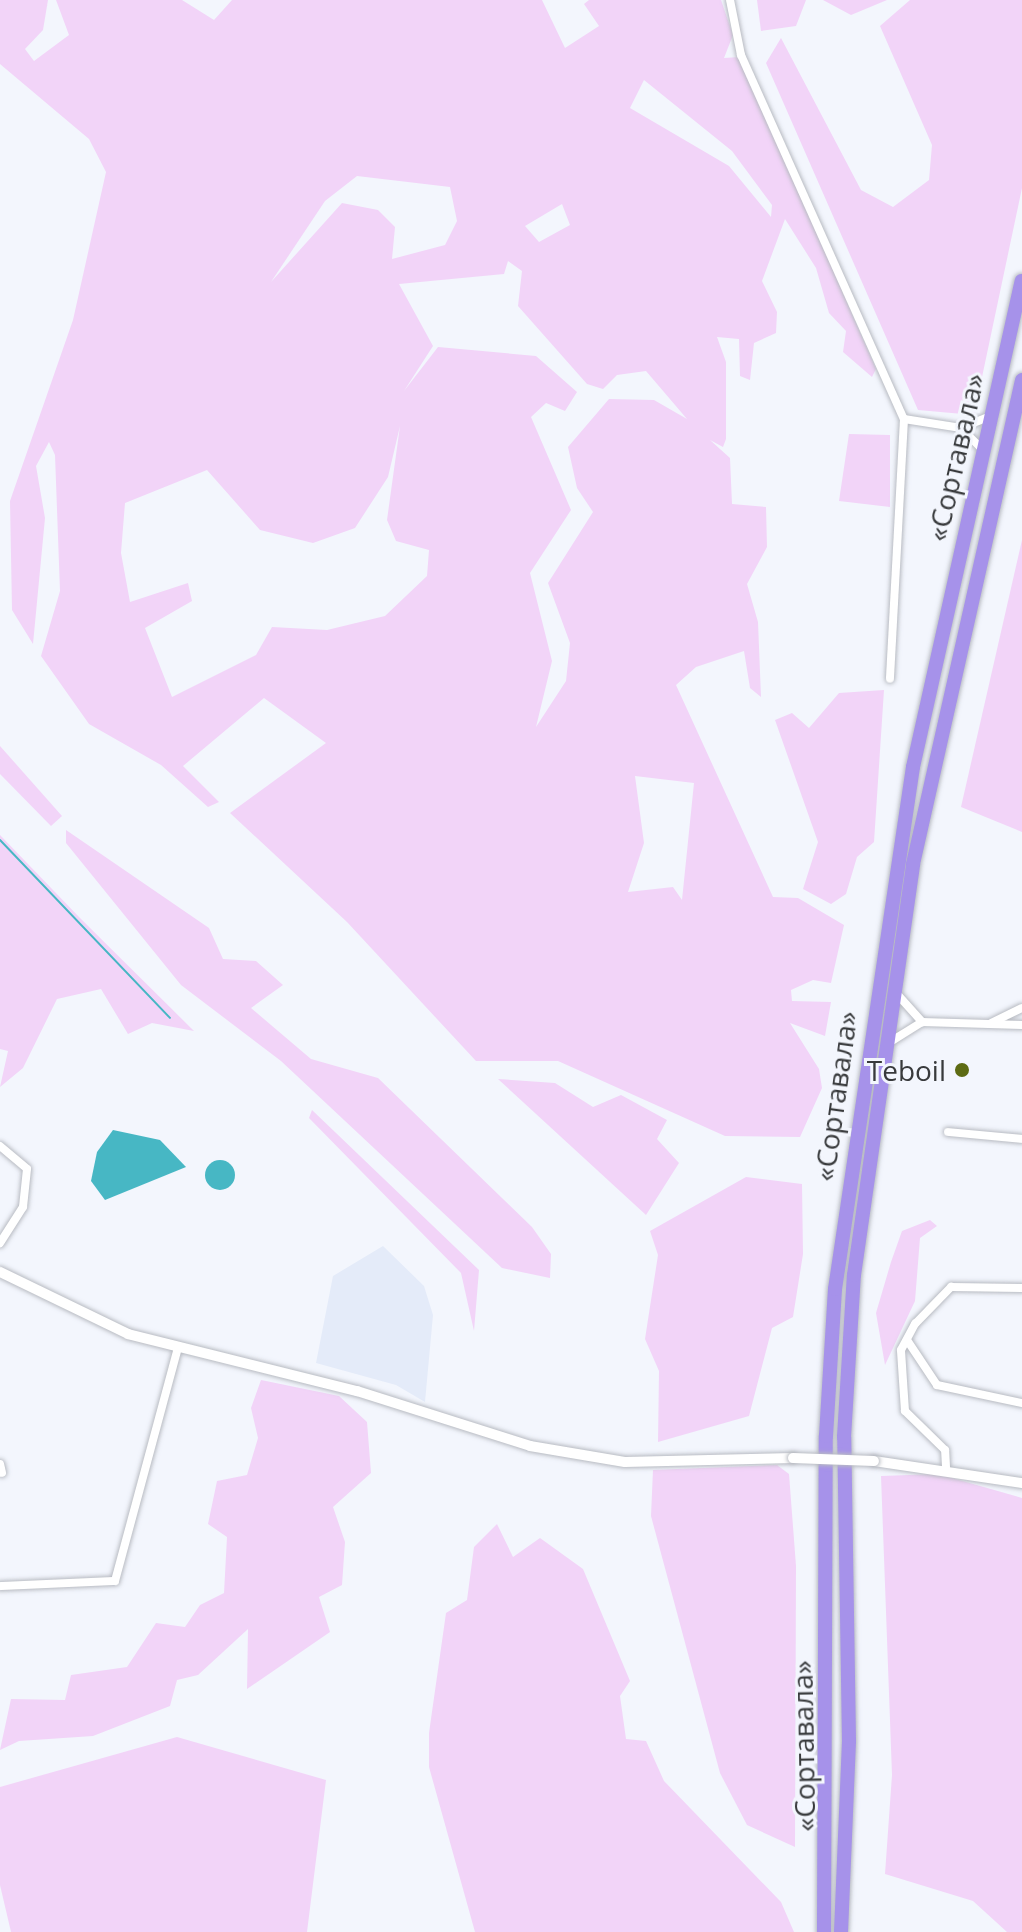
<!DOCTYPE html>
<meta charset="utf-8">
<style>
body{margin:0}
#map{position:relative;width:1022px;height:1932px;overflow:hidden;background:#f3f6fd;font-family:"Open Sans",sans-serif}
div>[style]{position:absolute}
.built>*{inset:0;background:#e4ebf9}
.green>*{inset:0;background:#f2d4f8}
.water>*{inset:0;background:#47b7c4}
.round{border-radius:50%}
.stream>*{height:2px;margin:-1px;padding:0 1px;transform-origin:1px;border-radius:1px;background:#47b7c4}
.roads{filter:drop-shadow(0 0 2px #b8bbc2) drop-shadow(0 0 2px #b8bbc2)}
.minor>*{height:8px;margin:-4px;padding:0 4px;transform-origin:4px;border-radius:4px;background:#fff}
.tertiary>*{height:10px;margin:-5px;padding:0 5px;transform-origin:5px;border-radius:5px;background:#fff}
.trunk>*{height:14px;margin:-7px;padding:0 7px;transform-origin:7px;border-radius:7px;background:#a692ea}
.bridges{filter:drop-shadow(0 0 2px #b8bbc2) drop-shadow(0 0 2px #b8bbc2)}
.tertiary-bridge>*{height:10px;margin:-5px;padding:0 5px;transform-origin:5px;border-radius:5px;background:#fff}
.dots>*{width:22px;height:22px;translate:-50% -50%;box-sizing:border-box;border:4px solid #f3f6fd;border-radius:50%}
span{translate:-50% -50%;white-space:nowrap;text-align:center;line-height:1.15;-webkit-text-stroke:6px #f3f6fd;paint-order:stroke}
.street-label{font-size:28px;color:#383a3c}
.poi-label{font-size:28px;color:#383a3c}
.right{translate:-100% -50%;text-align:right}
</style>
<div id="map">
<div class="built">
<i style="clip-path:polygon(383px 1246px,424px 1286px,433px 1315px,425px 1402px,396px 1385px,316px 1363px,333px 1276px)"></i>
</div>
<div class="green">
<i style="clip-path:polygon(evenodd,0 0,48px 0,43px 30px,25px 49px,34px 61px,69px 35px,56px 0,182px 0,214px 20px,232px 0,542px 0,565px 48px,599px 26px,584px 4px,589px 0,721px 0,733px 35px,724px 58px,740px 57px,876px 369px,872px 377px,843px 352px,846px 331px,829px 313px,816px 268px,785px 219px,762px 281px,777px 312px,776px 333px,754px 343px,750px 380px,740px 376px,739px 339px,717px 337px,726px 362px,726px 439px,723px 447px,710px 440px,730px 458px,732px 504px,766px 507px,767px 547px,747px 584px,758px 622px,761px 697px,750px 688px,744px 651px,696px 667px,676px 685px,773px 897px,798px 898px,844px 925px,831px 983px,813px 980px,791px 990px,792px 1001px,831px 1002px,825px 1036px,790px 1023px,819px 1069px,822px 1088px,800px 1137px,725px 1136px,558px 1061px,476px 1061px,347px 922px,230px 813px,326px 743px,264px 698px,183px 766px,219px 802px,208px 807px,161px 765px,89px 724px,41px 656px,60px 591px,55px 455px,49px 442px,36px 466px,45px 518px,33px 644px,12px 610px,10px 501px,73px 320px,106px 172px,89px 139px,0 64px,0 0,644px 80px,732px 151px,772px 205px,771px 217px,729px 166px,630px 108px,644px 80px,0 0,357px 176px,450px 187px,457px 221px,445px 245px,392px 259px,395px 227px,378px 210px,342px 203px,271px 282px,325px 201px,357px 176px,0 0,562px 204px,570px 225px,539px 242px,525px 226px,562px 204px,0 0,508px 261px,522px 271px,518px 306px,587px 384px,603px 389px,617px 375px,646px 371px,687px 419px,654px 400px,609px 399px,568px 447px,577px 488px,593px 512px,548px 583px,570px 643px,566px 681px,536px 727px,552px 661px,530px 573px,571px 510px,531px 417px,546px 403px,565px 411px,577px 392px,536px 356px,438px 347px,404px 391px,433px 346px,399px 284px,504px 274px,508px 261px,0 0,400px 426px,387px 520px,396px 541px,429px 550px,427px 576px,385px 616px,327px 630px,272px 627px,256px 655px,172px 697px,145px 628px,192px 601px,188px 583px,130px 602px,121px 553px,125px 503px,207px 470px,260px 530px,313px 543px,355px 528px,388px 477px,400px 426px,0 0,635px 776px,694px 783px,682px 900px,673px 887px,628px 892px,644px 843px,635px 776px)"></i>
<i style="clip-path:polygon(757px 0,806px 0,796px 26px,761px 31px)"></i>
<i style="clip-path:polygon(823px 0,887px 0,851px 15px)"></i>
<i style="clip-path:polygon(910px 0,1022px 0,1022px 188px,974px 415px,918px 410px,766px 63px,781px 38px,861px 190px,893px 207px,929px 180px,932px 145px,880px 26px)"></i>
<i style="clip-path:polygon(849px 434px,890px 435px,890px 507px,839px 501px)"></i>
<i style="clip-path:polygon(1022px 540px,1022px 832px,961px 807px)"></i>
<i style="clip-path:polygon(884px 690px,874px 842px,857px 857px,846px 894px,831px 904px,803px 889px,818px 842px,775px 720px,792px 713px,809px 728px,839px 693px)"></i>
<i style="clip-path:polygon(0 746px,62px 816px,51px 826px,0 774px)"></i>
<i style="clip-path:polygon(66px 830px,209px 928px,223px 959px,256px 961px,283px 985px,251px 1008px,311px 1059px,378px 1078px,532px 1227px,551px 1254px,550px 1278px,502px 1268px,281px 1061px,181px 985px,66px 843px)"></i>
<i style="clip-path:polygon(0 835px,79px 917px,194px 1031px,152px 1023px,128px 1034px,101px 989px,57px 999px,23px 1068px,0 1087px,8px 1051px,0 1049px)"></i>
<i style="clip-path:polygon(498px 1079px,555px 1083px,593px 1107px,621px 1095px,667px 1120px,657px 1139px,679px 1163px,646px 1215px)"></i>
<i style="clip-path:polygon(312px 1110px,479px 1270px,474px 1331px,461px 1273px,309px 1118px)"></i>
<i style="clip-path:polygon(746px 1177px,802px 1184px,803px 1254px,793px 1317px,772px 1328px,749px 1416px,658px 1442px,659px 1371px,645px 1339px,658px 1255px,650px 1231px)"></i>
<i style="clip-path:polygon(930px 1220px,937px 1226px,920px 1238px,915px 1301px,885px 1365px,876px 1313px,891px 1262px,902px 1231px)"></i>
<i style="clip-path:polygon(261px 1380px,339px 1396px,367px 1422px,371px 1473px,333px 1507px,345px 1542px,342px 1585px,319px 1597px,330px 1632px,247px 1689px,248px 1629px,198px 1675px,177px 1680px,170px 1706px,93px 1736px,19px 1741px,0 1750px,11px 1699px,65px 1700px,71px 1675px,127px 1667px,156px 1623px,185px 1627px,200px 1605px,224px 1593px,227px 1537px,208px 1524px,217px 1481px,247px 1475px,258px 1438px,251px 1408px)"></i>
<i style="clip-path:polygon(777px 1465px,789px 1474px,796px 1566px,795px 1847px,747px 1825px,720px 1773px,651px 1516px,653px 1470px)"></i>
<i style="clip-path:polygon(938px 1474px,1022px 1498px,1022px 1932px,1007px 1932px,973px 1901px,885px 1874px,892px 1775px,881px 1476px)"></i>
<i style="clip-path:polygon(497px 1524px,513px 1557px,540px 1538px,583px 1569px,630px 1681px,620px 1696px,626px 1739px,646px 1741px,664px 1781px,781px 1902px,794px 1932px,475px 1932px,429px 1767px,429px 1733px,446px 1613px,467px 1600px,474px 1547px)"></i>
<i style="clip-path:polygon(177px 1737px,326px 1780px,307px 1932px,11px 1932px,0 1885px,0 1787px)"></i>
</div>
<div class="water">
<i style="clip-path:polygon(113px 1130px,160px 1140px,186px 1167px,105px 1200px,91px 1181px,97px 1152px)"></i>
<i class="round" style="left:205px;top:1160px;width:30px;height:30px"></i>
</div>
<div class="stream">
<i style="left:0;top:840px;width:246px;rotate:46.3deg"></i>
</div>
<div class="roads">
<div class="minor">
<i style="left:730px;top:0;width:56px;rotate:78.7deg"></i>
<i style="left:741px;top:55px;width:399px;rotate:65.9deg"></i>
<i style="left:904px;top:419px;width:260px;rotate:93.1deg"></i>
<i style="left:904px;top:419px;width:58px;rotate:9deg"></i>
<i style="left:961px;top:428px;width:32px;rotate:-22deg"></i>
<i style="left:961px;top:428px;width:30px;rotate:45deg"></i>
<i style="left:897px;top:994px;width:38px;rotate:48deg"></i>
<i style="left:991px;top:1023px;width:34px;rotate:-26deg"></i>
<i style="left:890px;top:1042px;width:38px;rotate:-32deg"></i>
<i style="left:922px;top:1022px;width:100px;rotate:1.7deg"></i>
<i style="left:948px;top:1132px;width:74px;rotate:5.4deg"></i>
<i style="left:0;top:1146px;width:35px;rotate:40deg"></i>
<i style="left:27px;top:1169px;width:38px;rotate:96deg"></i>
<i style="left:23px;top:1207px;width:43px;rotate:122.6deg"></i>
<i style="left:907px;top:1340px;width:54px;rotate:56.3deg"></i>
<i style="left:937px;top:1385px;width:87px;rotate:12deg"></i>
<i style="left:0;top:1464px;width:9px;rotate:77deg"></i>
<i style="left:946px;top:1467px;width:17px;rotate:-93deg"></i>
<i style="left:945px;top:1450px;width:56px;rotate:-135.7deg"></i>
<i style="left:905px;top:1411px;width:61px;rotate:-93.8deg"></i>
<i style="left:901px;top:1350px;width:30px;rotate:-62deg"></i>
<i style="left:915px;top:1324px;width:52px;rotate:-45.8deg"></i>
<i style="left:951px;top:1287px;width:71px;rotate:0.8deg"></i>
<i style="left:0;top:1586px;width:115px;rotate:-2.5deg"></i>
<i style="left:115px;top:1581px;width:241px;rotate:-74.9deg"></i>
</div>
<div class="tertiary">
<i style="left:0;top:1272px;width:142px;rotate:25.8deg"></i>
<i style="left:128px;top:1334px;width:236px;rotate:14deg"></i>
<i style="left:357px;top:1391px;width:182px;rotate:17.6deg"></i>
<i style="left:530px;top:1446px;width:96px;rotate:9.6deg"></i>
<i style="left:625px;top:1462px;width:168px;rotate:-1.4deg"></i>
<i style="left:874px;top:1461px;width:150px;rotate:8.5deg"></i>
</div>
<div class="trunk">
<i style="left:824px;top:1932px;width:496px;rotate:-89.8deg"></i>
<i style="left:826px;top:1436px;width:147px;rotate:-86.5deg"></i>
<i style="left:835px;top:1289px;width:528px;rotate:-81.5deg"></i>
<i style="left:913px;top:767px;width:498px;rotate:-77.4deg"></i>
<i style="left:841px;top:1932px;width:191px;rotate:-87.6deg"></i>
<i style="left:849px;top:1741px;width:304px;rotate:-90.9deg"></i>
<i style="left:844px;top:1437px;width:162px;rotate:-86.5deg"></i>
<i style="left:854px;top:1275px;width:415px;rotate:-81.8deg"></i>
<i style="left:913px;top:864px;width:496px;rotate:-77.3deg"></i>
</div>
</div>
<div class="bridges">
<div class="tertiary-bridge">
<i style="left:793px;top:1458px;width:81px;rotate:2.1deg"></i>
</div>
</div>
<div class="dots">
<i style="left:962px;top:1070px;background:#5d6b14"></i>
</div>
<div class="street-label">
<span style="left:955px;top:457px;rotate:-77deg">«Сортавала»</span>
<span style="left:835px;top:1096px;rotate:-82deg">«Сортавала»</span>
<span style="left:803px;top:1746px;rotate:-91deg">«Сортавала»</span>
</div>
<div class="poi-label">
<span class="right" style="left:946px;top:1070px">Teboil</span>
</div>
</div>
